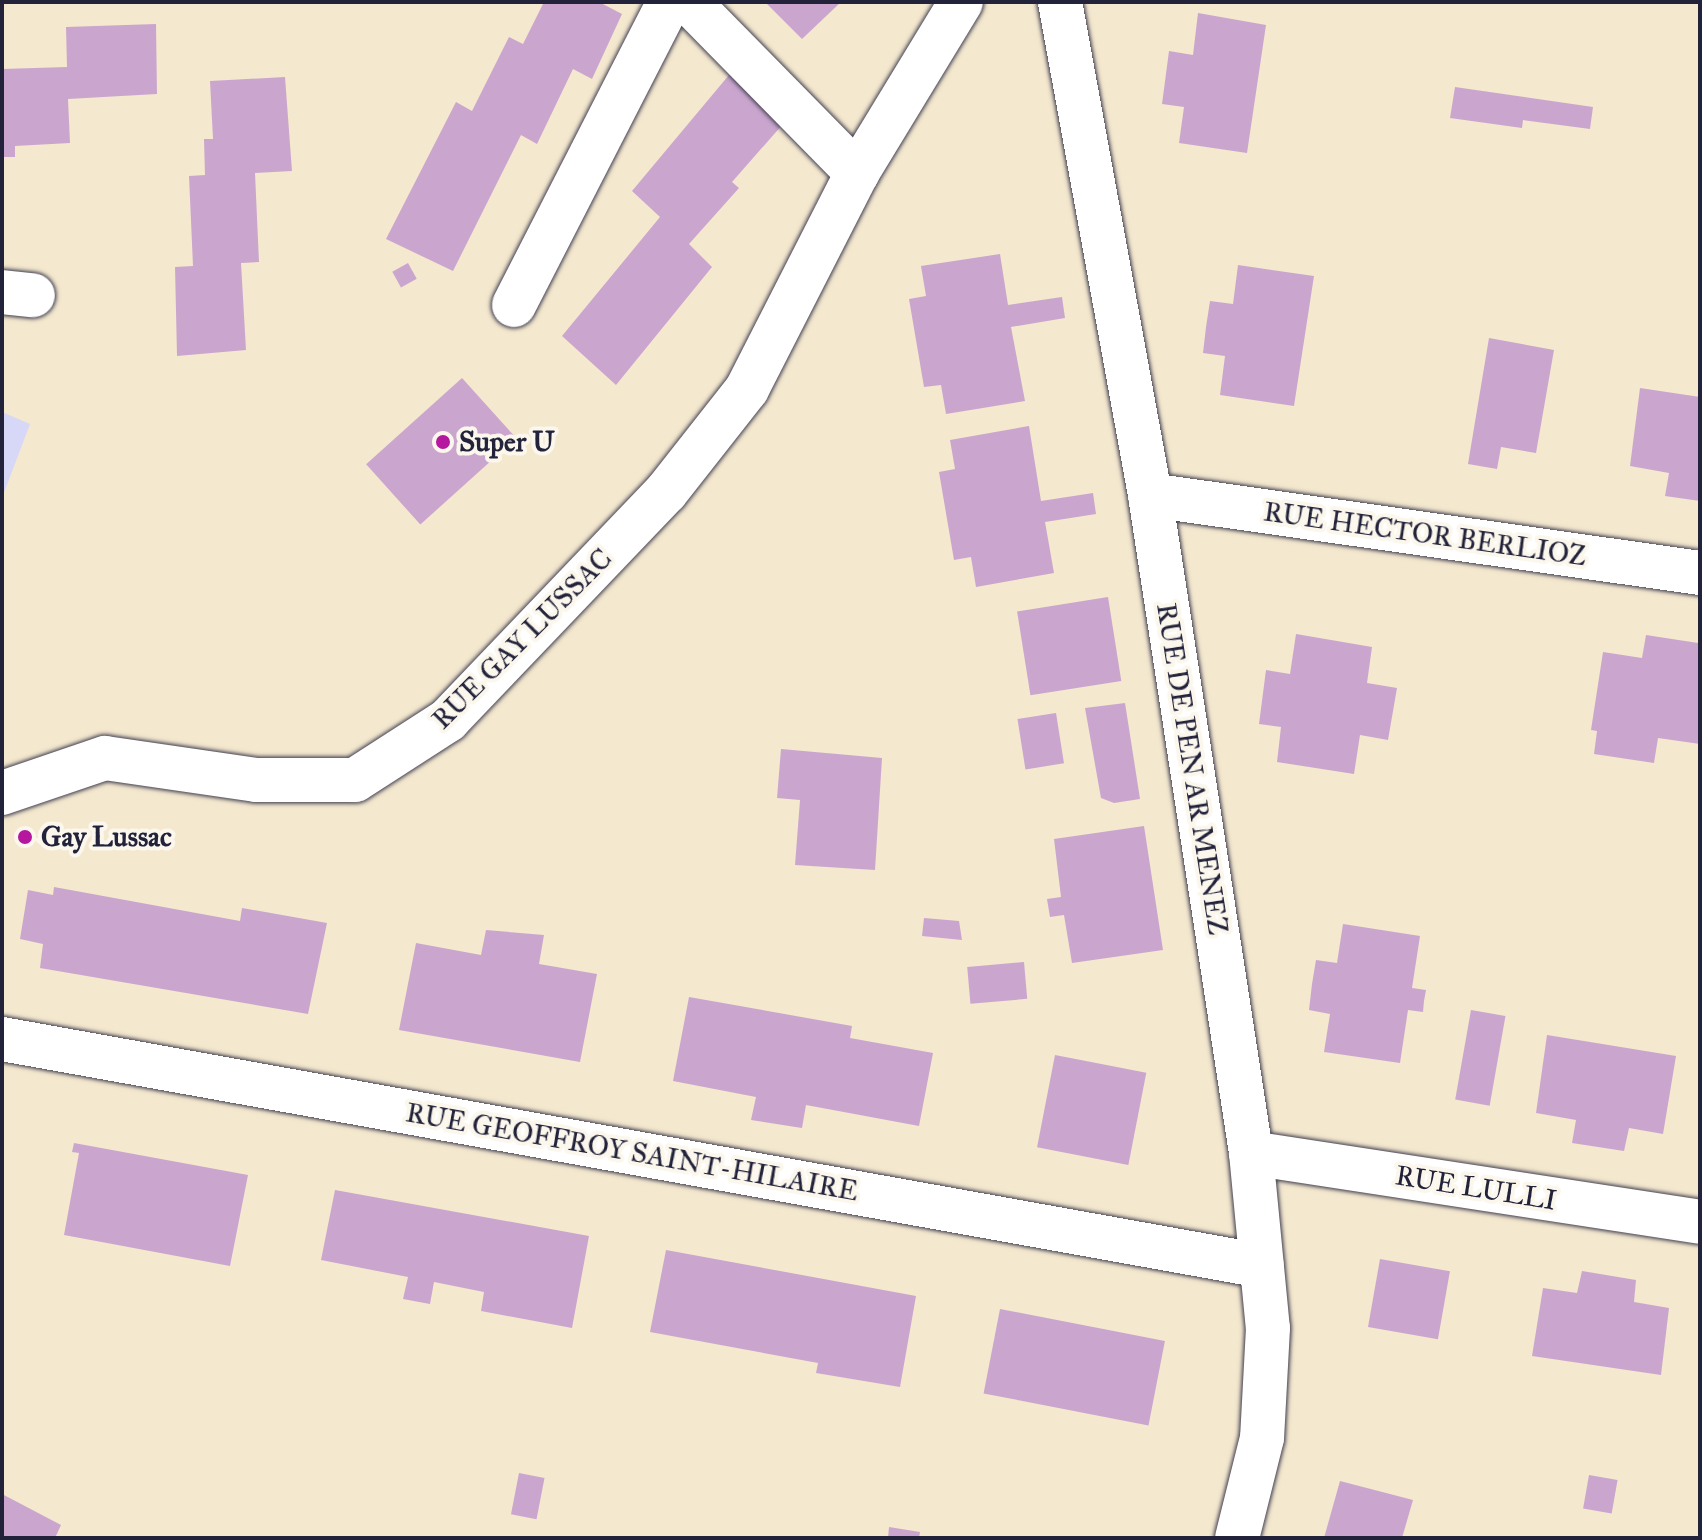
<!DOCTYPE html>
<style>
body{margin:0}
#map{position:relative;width:1702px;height:1540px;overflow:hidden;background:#f4e8cf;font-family:"IM FELL Great Primer",serif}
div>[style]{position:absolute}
.built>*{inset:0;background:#d7d7f8}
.building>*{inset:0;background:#caa6cf;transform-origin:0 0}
.roads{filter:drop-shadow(0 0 2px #424051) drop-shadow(0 0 2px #424051)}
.minor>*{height:44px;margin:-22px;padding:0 22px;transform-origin:22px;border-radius:22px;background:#fff}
.dots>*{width:22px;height:22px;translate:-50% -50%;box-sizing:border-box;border:4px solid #fbf7ec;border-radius:50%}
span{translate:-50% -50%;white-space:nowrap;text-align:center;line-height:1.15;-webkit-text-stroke:8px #fbf7ec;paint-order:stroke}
.poi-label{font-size:28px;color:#22223b;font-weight:700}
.left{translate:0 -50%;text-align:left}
.street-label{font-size:28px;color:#22223b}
.frame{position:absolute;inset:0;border:4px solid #22223b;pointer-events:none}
</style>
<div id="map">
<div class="built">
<i style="clip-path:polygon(2px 412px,30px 424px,2px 498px)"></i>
</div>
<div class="building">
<i style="clip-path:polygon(544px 2px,599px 2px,622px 14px,592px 79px,573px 69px,537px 144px,521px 135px,453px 271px,386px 239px,456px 102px,472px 111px,509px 37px,523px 44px)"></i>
<i style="clip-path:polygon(765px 2px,841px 2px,802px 39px)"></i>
<i style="clip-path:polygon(1198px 13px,1266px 25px,1247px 153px,1179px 143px,1184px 107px,1162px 104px,1169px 51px,1193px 55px)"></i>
<i style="clip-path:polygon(156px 24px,157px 94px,68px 99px,70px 143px,15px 146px,15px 157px,2px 157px,2px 69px,67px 67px,66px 27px)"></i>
<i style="clip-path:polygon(729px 75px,783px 124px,732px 182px,739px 188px,689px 244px,712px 267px,616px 385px,562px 336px,660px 217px,632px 191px)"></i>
<i style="clip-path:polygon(285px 77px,292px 171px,255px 173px,259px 262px,241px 263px,246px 350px,177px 356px,175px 267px,193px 266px,189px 176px,205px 175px,204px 139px,213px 139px,210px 81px)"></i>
<i style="clip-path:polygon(1455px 87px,1593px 107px,1590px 129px,1523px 120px,1522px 128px,1450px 118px)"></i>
<i style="clip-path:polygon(1000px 254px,1008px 305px,1062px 297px,1065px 318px,1011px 327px,1025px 401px,946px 414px,941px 385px,924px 387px,909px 299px,926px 296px,921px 266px)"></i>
<i style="left:408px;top:263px;width:18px;height:18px;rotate:61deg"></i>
<i style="clip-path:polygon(1238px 265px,1314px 276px,1294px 406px,1220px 395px,1225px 356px,1203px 353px,1206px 327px,1210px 301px,1233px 304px)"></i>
<i style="clip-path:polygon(1489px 338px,1554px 350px,1536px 453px,1501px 447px,1497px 469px,1468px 464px)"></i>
<i style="left:462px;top:378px;width:81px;height:129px;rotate:48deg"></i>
<i style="clip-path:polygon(1640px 388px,1700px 397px,1700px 501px,1665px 496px,1669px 473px,1630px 466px)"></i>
<i style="clip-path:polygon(1029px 426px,1041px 501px,1093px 493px,1096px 514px,1045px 522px,1054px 573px,976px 587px,971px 557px,954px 560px,939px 472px,955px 469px,950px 440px)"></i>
<i style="left:1108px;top:597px;width:85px;height:92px;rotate:81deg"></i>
<i style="clip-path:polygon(1296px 634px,1372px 647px,1367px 683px,1397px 688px,1388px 740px,1360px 735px,1354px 774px,1277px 762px,1281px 727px,1259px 724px,1266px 670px,1290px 674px)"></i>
<i style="clip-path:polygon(1646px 635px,1698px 643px,1700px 744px,1658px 738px,1654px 763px,1594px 754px,1597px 731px,1591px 730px,1603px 652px,1642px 658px)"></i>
<i style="clip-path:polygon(1125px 703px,1140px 799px,1114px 803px,1101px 798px,1085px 708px)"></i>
<i style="left:1056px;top:713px;width:51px;height:39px;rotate:81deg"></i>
<i style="clip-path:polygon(781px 749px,882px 758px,875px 870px,795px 865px,800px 800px,777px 798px)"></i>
<i style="clip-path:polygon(1144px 826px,1163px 950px,1072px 963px,1064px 915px,1050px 917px,1047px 899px,1061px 897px,1054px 839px)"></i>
<i style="clip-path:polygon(54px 887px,240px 921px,242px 908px,327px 923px,308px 1014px,40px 968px,43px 944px,20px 939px,28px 890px,53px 895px)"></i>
<i style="clip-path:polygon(924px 918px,959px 921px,962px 940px,922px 936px)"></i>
<i style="clip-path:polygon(1343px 924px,1420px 936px,1412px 988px,1426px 990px,1424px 1001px,1423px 1012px,1408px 1010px,1400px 1063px,1324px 1052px,1330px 1014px,1309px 1010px,1312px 984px,1316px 960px,1337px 963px)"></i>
<i style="clip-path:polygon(486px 930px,544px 935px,539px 964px,597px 974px,580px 1062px,399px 1030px,416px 943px,481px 955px)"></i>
<i style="left:1024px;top:962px;width:37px;height:57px;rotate:85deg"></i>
<i style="clip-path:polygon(689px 997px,852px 1026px,850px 1038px,933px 1053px,919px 1126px,806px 1105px,802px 1128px,751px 1120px,756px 1097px,673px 1081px)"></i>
<i style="left:1471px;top:1010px;width:35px;height:91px;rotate:10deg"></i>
<i style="clip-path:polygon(1547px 1035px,1676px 1056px,1663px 1134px,1629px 1128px,1624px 1151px,1572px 1143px,1576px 1120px,1536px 1113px)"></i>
<i style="left:1055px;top:1055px;width:93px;height:94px;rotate:11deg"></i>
<i style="clip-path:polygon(74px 1143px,248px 1175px,230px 1266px,64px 1235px,79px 1153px,72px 1152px)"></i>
<i style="clip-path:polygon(335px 1190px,589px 1236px,572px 1328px,481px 1311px,484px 1292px,434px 1282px,430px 1304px,403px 1299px,408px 1277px,321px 1260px)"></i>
<i style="clip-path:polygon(666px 1250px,916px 1296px,900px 1387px,816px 1373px,818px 1363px,650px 1332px)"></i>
<i style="left:1380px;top:1259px;width:71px;height:69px;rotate:10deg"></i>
<i style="clip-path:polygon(1582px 1271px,1636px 1280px,1634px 1302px,1669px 1308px,1661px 1375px,1532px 1356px,1543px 1288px,1577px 1293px)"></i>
<i style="left:1000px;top:1309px;width:168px;height:86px;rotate:11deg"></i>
<i style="left:519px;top:1473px;width:26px;height:42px;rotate:11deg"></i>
<i style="left:1589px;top:1475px;width:29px;height:34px;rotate:10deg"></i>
<i style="clip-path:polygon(1340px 1481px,1413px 1500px,1402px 1538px,1324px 1538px)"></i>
<i style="clip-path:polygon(2px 1494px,61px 1525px,55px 1538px,2px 1538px)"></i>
<i style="clip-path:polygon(889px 1527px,920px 1532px,919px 1538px,888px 1538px)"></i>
</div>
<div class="roads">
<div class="minor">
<i style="left:689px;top:2px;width:240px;rotate:45.5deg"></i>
<i style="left:1060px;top:2px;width:501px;rotate:79.65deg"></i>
<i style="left:1150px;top:495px;width:666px;rotate:81.27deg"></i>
<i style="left:1251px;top:1153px;width:176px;rotate:84.5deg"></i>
<i style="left:1268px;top:1328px;width:110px;rotate:93.1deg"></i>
<i style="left:1262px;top:1438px;width:103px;rotate:104deg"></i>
<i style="left:2px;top:292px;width:31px;rotate:6deg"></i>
<i style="left:514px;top:305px;width:340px;rotate:-62.9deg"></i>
<i style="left:1150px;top:495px;width:556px;rotate:8.07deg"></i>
<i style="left:2px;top:793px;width:109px;rotate:-18.8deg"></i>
<i style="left:105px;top:758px;width:153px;rotate:8.3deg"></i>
<i style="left:256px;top:780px;width:99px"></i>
<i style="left:355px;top:780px;width:111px;rotate:-32.8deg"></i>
<i style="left:448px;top:720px;width:315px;rotate:-46.3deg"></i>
<i style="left:666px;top:492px;width:131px;rotate:-51.8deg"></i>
<i style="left:747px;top:389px;width:242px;rotate:-63deg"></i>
<i style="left:857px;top:173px;width:200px;rotate:-58.7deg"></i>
<i style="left:2px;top:1039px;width:1280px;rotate:10.21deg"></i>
<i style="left:1251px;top:1153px;width:454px;rotate:8.7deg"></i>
</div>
</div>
<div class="dots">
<i style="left:443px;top:442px;background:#b5179e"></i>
<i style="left:25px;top:837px;background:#b5179e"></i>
</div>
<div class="poi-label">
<span class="left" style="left:459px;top:442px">Super U</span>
<span class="left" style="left:41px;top:837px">Gay Lussac</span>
</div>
<div class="street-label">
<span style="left:1425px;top:534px;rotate:8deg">RUE HECTOR BERLIOZ</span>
<span style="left:522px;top:639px;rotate:-45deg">RUE GAY LUSSAC</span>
<span style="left:1192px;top:769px;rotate:81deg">RUE DE PEN AR MENEZ</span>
<span style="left:632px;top:1152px;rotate:10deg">RUE GEOFFROY SAINT-HILAIRE</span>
<span style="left:1476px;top:1188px;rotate:9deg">RUE LULLI</span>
</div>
<div class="frame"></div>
</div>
